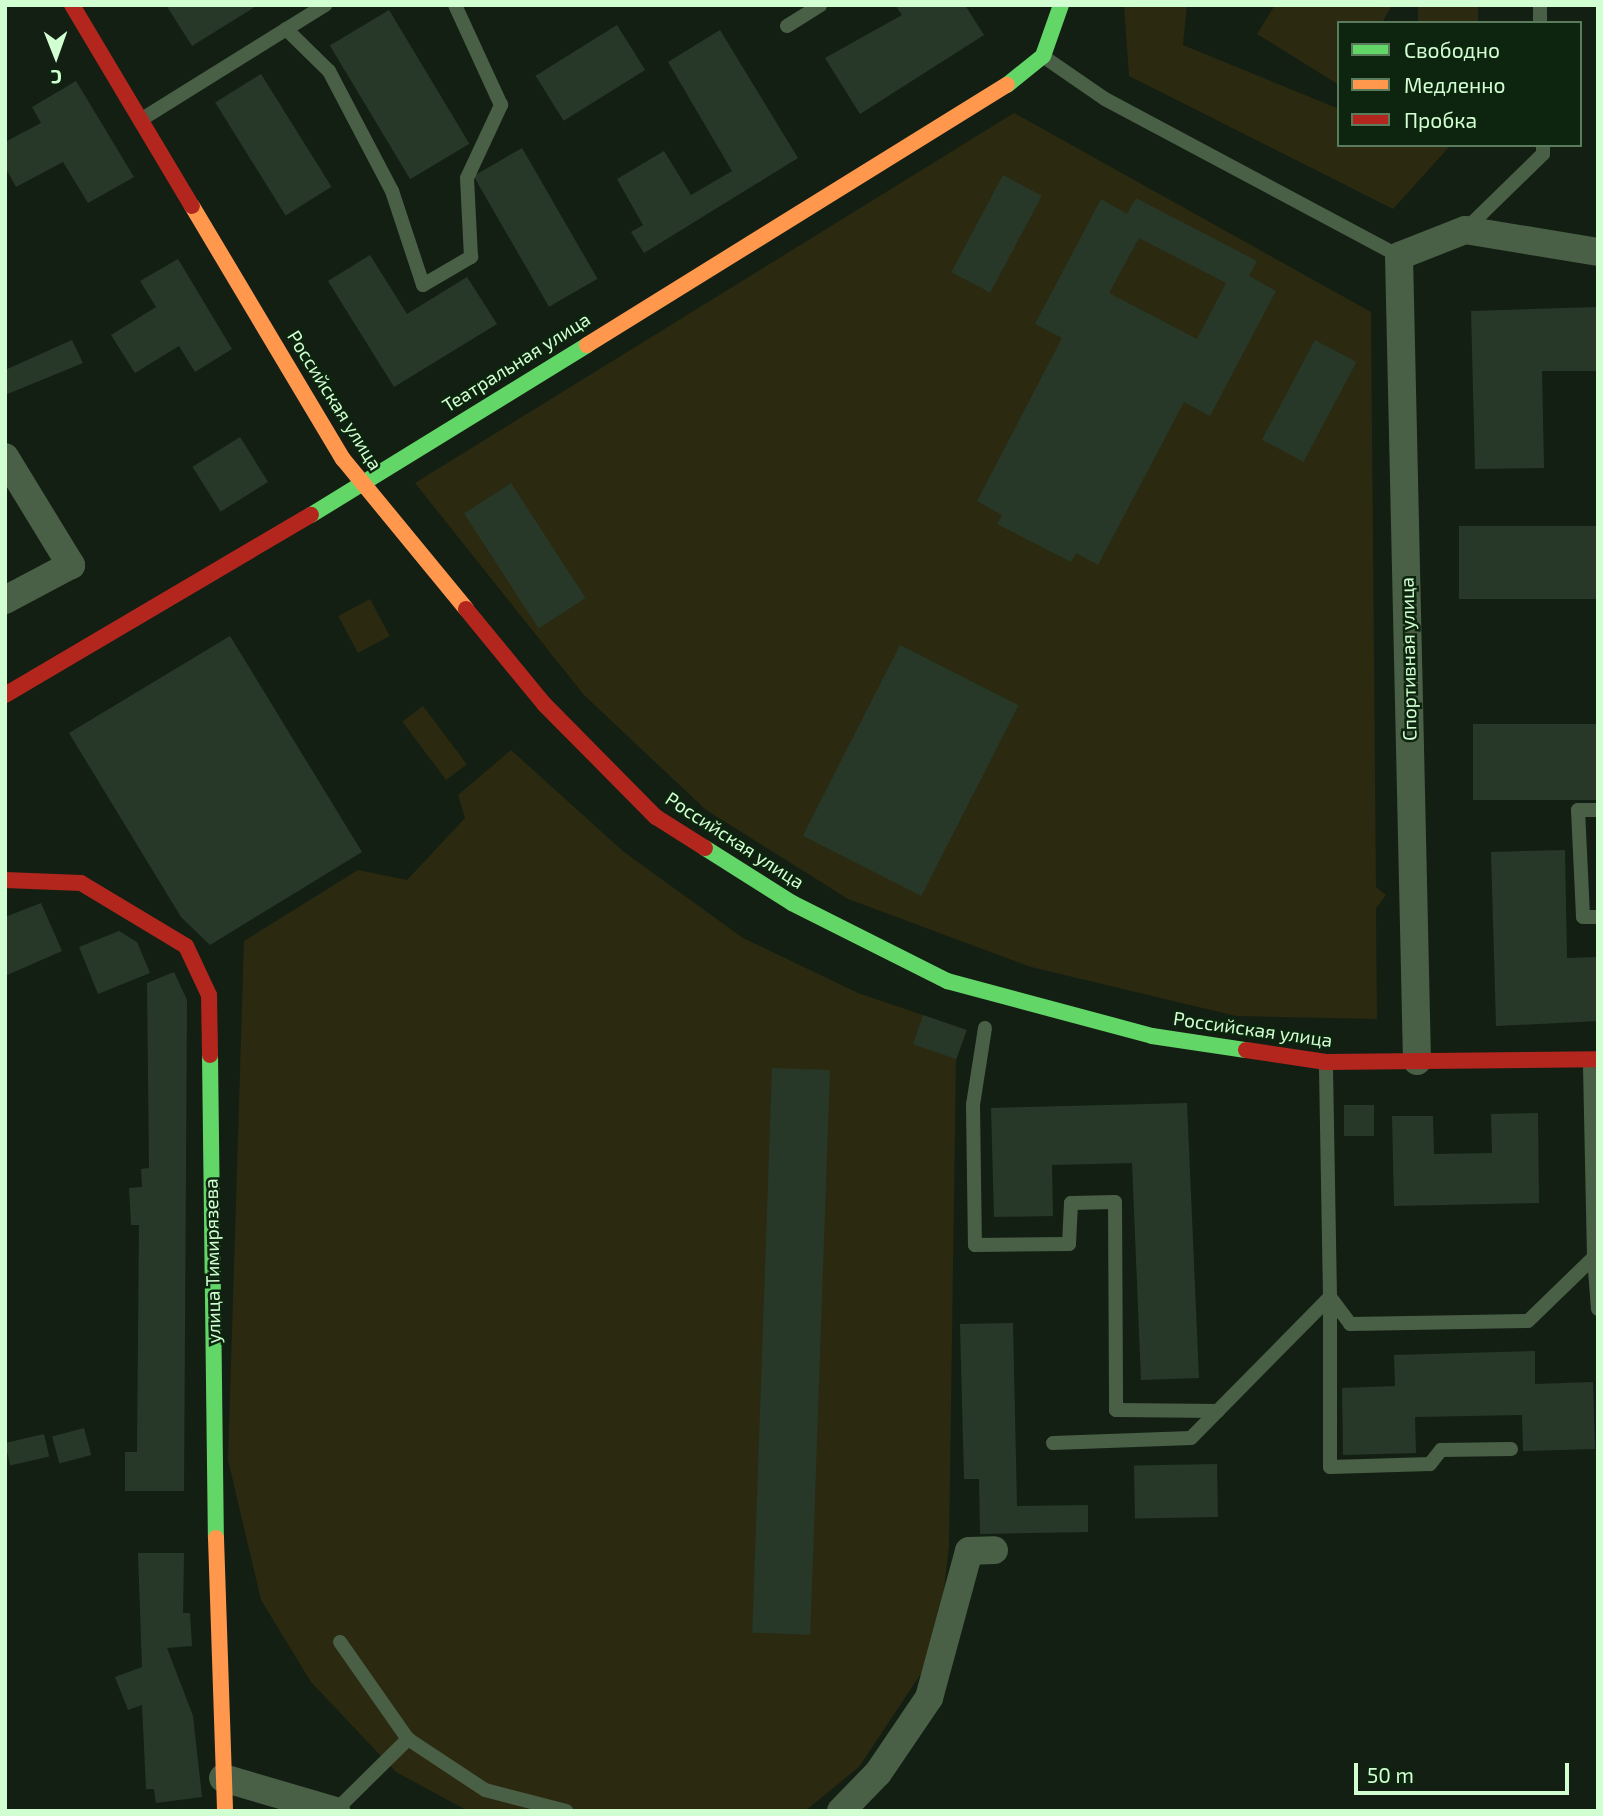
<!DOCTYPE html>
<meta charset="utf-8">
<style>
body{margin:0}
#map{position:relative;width:1603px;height:1816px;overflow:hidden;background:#131f13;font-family:"Exo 2",sans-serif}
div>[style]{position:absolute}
.green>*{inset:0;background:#2b2910;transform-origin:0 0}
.building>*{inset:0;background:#273828;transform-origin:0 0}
.lane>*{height:14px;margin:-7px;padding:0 7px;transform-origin:7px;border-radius:7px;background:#496046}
.street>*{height:28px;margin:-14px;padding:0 14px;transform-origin:14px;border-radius:14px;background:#496046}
.fast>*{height:16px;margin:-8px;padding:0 8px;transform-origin:8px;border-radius:8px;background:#63d668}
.slow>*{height:16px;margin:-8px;padding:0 8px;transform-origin:8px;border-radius:8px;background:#ff974d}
.jam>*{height:16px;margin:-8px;padding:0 8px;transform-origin:8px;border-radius:8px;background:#b3261e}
span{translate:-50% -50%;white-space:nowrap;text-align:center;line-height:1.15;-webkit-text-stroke:5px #0d250e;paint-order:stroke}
.street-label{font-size:19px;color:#d1ffd1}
.frame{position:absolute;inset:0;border:7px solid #d1ffd1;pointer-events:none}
.legend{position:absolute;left:1337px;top:21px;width:245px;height:126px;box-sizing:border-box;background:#0d250e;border:2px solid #5b7c5c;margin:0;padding:9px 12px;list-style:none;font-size:21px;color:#d1ffd1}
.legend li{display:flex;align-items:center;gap:14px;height:35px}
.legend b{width:35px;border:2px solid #5b7c5c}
.north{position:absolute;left:21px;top:21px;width:70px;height:70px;-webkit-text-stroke:5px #0d250e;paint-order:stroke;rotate:179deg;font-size:19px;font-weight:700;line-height:28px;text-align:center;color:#d1ffd1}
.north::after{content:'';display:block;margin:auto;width:24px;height:32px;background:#d1ffd1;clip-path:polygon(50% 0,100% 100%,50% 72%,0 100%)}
.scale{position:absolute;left:1354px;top:1763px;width:215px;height:32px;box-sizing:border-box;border:4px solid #d1ffd1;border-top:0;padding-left:9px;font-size:21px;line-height:24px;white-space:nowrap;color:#d1ffd1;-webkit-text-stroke:5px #0d250e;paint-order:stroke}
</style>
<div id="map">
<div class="green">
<i style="clip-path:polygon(1124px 5px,1187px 5px,1183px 45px,1339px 109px,1339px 145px,1451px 145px,1393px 209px,1129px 76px)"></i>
<i style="clip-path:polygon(1275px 5px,1392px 5px,1382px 23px,1339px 23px,1339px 85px,1257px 34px)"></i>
<i style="left:1418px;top:5px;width:60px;height:18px"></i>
<i style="clip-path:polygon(1014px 113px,1371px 312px,1376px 887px,1386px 895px,1376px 908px,1377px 1019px,1236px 1016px,1031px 967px,848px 899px,706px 810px,584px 695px,415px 483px)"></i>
<i style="left:370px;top:599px;width:42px;height:36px;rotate:62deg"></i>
<i style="left:423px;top:706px;width:73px;height:26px;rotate:53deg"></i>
<i style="clip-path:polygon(511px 750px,624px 852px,743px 938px,858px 993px,967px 1030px,956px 1060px,949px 1547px,942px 1606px,928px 1663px,859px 1767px,805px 1811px,468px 1811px,396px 1772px,311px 1682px,261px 1600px,228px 1460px,244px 941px,358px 870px,407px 880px,465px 818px,458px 795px)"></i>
</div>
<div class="building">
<i style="clip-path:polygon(166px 5px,258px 5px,192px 46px)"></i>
<i style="clip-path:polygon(895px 5px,965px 5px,984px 35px,860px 114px,825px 58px,902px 15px)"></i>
<i style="left:389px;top:10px;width:156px;height:69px;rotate:59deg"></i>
<i style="left:617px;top:25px;width:53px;height:96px;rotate:58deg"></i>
<i style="clip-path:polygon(720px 30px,798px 158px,644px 253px,631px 232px,643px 225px,617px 179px,664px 151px,691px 195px,732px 171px,668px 62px)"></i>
<i style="left:261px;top:74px;width:133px;height:54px;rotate:58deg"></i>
<i style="clip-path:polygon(76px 81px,134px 177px,88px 203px,63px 162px,16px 187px,5px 167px,5px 142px,41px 123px,32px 107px)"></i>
<i style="left:522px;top:148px;width:151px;height:56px;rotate:60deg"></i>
<i style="left:1003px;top:175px;width:44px;height:110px;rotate:28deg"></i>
<i style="clip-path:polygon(evenodd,1136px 198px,1257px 261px,1249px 276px,1276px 291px,1210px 416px,1184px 402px,1098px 565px,1076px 553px,1071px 562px,997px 524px,1002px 515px,977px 501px,1062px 338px,1035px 324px,1101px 199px,1127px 214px,1136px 198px,1139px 238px,1226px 283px,1197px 339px,1109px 293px,1139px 238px)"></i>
<i style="clip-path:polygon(370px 255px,407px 314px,467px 277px,497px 324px,394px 387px,328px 281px)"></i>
<i style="clip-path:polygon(178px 259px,232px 349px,195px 372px,179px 346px,135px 373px,111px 335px,156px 307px,140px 281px)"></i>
<i style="clip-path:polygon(1598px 307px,1598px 371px,1542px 371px,1544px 468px,1475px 469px,1471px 311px)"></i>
<i style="clip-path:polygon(72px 340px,83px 363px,5px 395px,5px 370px)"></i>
<i style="left:1315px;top:340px;width:47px;height:113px;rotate:28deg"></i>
<i style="left:240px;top:437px;width:53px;height:56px;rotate:58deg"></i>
<i style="left:511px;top:483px;width:137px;height:56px;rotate:57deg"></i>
<i style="left:1598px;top:526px;width:73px;height:139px;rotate:90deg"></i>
<i style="clip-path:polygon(230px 636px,362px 852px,210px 945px,181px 917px,69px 733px)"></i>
<i style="left:900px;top:645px;width:133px;height:214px;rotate:27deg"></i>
<i style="left:1598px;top:724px;width:76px;height:125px;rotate:90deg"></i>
<i style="clip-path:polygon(1565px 850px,1567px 958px,1598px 957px,1598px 1021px,1496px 1026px,1491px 852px)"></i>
<i style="clip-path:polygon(41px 903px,62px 951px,5px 976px,5px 917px)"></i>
<i style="clip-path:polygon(119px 931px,137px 942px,150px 973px,98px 994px,79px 947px)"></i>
<i style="clip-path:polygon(174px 972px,187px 1000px,184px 1491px,125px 1491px,125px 1452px,137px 1452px,139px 1225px,131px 1225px,129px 1188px,142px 1187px,141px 1169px,149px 1168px,147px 983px)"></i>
<i style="left:923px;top:1015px;width:46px;height:31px;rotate:19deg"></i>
<i style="left:772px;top:1068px;width:58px;height:565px;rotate:2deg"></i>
<i style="clip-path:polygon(1187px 1103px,1199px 1378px,1141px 1380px,1132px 1163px,1052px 1165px,1053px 1216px,994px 1217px,991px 1108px)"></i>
<i style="left:1344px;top:1105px;width:30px;height:31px"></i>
<i style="clip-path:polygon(1538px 1113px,1539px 1203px,1394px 1206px,1392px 1116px,1433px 1116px,1434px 1154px,1492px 1153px,1491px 1114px)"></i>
<i style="clip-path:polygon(1013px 1323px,1017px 1506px,1088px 1505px,1088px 1532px,980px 1534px,979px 1479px,964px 1479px,960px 1324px)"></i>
<i style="clip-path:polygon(1535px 1351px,1535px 1384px,1593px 1382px,1595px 1449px,1523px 1451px,1522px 1415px,1415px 1417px,1416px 1453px,1343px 1455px,1342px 1388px,1395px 1386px,1394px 1355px)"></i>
<i style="left:84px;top:1428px;width:28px;height:33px;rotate:75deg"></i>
<i style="left:44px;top:1434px;width:23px;height:40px;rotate:77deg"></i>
<i style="left:1217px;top:1464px;width:53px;height:83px;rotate:89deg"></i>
<i style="clip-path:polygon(138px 1553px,184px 1553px,183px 1613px,190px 1613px,192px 1646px,167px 1648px,193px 1716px,202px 1797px,156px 1803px,154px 1789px,146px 1789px,142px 1705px,128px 1710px,115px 1677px,142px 1667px)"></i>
</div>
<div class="lane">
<i style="left:1540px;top:5px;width:18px;rotate:90deg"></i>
<i style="left:787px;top:26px;width:39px;rotate:-32deg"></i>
<i style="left:286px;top:29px;width:60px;rotate:44.3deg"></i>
<i style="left:329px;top:71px;width:136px;rotate:62.3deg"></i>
<i style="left:392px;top:191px;width:99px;rotate:71.7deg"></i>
<i style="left:423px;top:285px;width:56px;rotate:-30.3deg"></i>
<i style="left:471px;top:257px;width:79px;rotate:-92.9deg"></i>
<i style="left:467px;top:178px;width:81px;rotate:-65deg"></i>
<i style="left:501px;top:105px;width:110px;rotate:-114.7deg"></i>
<i style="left:1044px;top:57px;width:74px;rotate:34.5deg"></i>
<i style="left:1105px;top:99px;width:333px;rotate:28.1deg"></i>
<i style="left:142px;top:119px;width:216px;rotate:-31.9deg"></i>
<i style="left:1465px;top:230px;width:109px;rotate:-44.3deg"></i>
<i style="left:1543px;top:154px;width:9px;rotate:-90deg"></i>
<i style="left:1598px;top:810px;width:20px;rotate:180deg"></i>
<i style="left:1578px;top:810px;width:107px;rotate:87.3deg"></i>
<i style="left:1583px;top:917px;width:15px"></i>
<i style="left:985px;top:1028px;width:78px;rotate:98.9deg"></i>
<i style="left:973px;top:1105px;width:140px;rotate:89.2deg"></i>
<i style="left:975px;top:1245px;width:94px;rotate:-0.6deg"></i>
<i style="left:1069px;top:1244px;width:41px;rotate:-87.2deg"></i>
<i style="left:1071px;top:1203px;width:44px;rotate:-1.3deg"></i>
<i style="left:1115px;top:1202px;width:208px;rotate:89.7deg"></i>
<i style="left:1116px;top:1410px;width:102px;rotate:0.6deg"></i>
<i style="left:1594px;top:1257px;width:52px;rotate:85.6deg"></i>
<i style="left:1053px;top:1443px;width:138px;rotate:-2.1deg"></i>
<i style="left:1191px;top:1438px;width:198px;rotate:-45.4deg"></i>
<i style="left:1330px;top:1297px;width:234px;rotate:-91deg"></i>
<i style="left:1511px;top:1449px;width:70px;rotate:179.2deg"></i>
<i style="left:1441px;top:1450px;width:18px;rotate:128deg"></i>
<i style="left:1430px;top:1464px;width:100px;rotate:178.3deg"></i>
<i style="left:1330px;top:1467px;width:170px;rotate:-90deg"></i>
<i style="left:1330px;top:1297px;width:34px;rotate:53deg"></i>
<i style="left:1350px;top:1324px;width:178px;rotate:-1deg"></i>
<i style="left:1528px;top:1321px;width:92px;rotate:-44.1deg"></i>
<i style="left:1594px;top:1257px;width:195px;rotate:-91.2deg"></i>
<i style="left:340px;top:1642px;width:118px;rotate:55deg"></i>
<i style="left:335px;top:1811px;width:103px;rotate:-44.6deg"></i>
<i style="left:408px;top:1739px;width:92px;rotate:33.5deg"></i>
<i style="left:485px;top:1790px;width:84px;rotate:14.5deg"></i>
</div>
<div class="street">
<i style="left:5px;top:457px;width:127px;rotate:58.6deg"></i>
<i style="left:71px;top:565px;width:75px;rotate:152.1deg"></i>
<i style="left:1417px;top:1061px;width:805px;rotate:-91.28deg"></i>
<i style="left:1399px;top:256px;width:71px;rotate:-21.5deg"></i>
<i style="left:1465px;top:230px;width:135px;rotate:9.4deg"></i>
<i style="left:223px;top:1778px;width:118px;rotate:16.3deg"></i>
<i style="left:841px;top:1811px;width:53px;rotate:-45.8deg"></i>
<i style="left:878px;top:1773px;width:91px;rotate:-55.8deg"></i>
<i style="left:929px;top:1698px;width:152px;rotate:-74.8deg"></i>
<i style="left:969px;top:1551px;width:25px;rotate:-2deg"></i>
</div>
<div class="fast">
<i style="left:1007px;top:85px;width:46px;rotate:-38.9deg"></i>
<i style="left:1043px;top:56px;width:54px;rotate:-70.6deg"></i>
<i style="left:311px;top:515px;width:324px;rotate:-31.6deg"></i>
<i style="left:705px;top:848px;width:103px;rotate:32.3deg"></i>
<i style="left:792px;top:903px;width:174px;rotate:26.7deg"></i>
<i style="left:947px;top:981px;width:212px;rotate:15deg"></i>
<i style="left:1152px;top:1036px;width:95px;rotate:8.5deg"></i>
<i style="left:210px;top:1055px;width:483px;rotate:89.3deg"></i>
</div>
<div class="slow">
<i style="left:192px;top:206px;width:295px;rotate:59.2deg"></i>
<i style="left:343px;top:459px;width:194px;rotate:50.6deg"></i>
<i style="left:587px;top:345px;width:494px;rotate:-31.8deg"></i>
<i style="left:216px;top:1538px;width:273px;rotate:88.1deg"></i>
</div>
<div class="jam">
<i style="left:72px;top:5px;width:234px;rotate:59.2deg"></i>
<i style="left:466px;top:609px;width:123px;rotate:50.6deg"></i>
<i style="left:544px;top:704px;width:159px;rotate:45.3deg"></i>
<i style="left:656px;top:817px;width:58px;rotate:32.3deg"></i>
<i style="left:5px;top:695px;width:355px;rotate:-30.5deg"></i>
<i style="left:5px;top:880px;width:76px;rotate:2.3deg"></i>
<i style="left:81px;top:883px;width:122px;rotate:31deg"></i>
<i style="left:186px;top:946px;width:54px;rotate:64.9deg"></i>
<i style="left:209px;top:995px;width:60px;rotate:89deg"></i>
<i style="left:1246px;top:1050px;width:81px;rotate:8.5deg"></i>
<i style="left:1326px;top:1062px;width:272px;rotate:-0.6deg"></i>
</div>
<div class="street-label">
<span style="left:516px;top:362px;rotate:-32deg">Театральная улица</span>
<span style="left:335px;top:400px;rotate:58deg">Российская улица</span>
<span style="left:1408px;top:659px;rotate:-91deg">Спортивная улица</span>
<span style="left:735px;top:840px;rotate:33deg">Российская улица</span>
<span style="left:1253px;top:1029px;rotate:8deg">Российская улица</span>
<span style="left:212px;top:1261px;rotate:-91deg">улица Тимирязева</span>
</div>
<div class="frame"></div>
<ul class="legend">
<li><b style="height:9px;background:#63d668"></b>Свободно</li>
<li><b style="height:9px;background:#ff974d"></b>Медленно</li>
<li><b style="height:9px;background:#b3261e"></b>Пробка</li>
</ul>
<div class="north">С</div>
<div class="scale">50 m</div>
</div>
